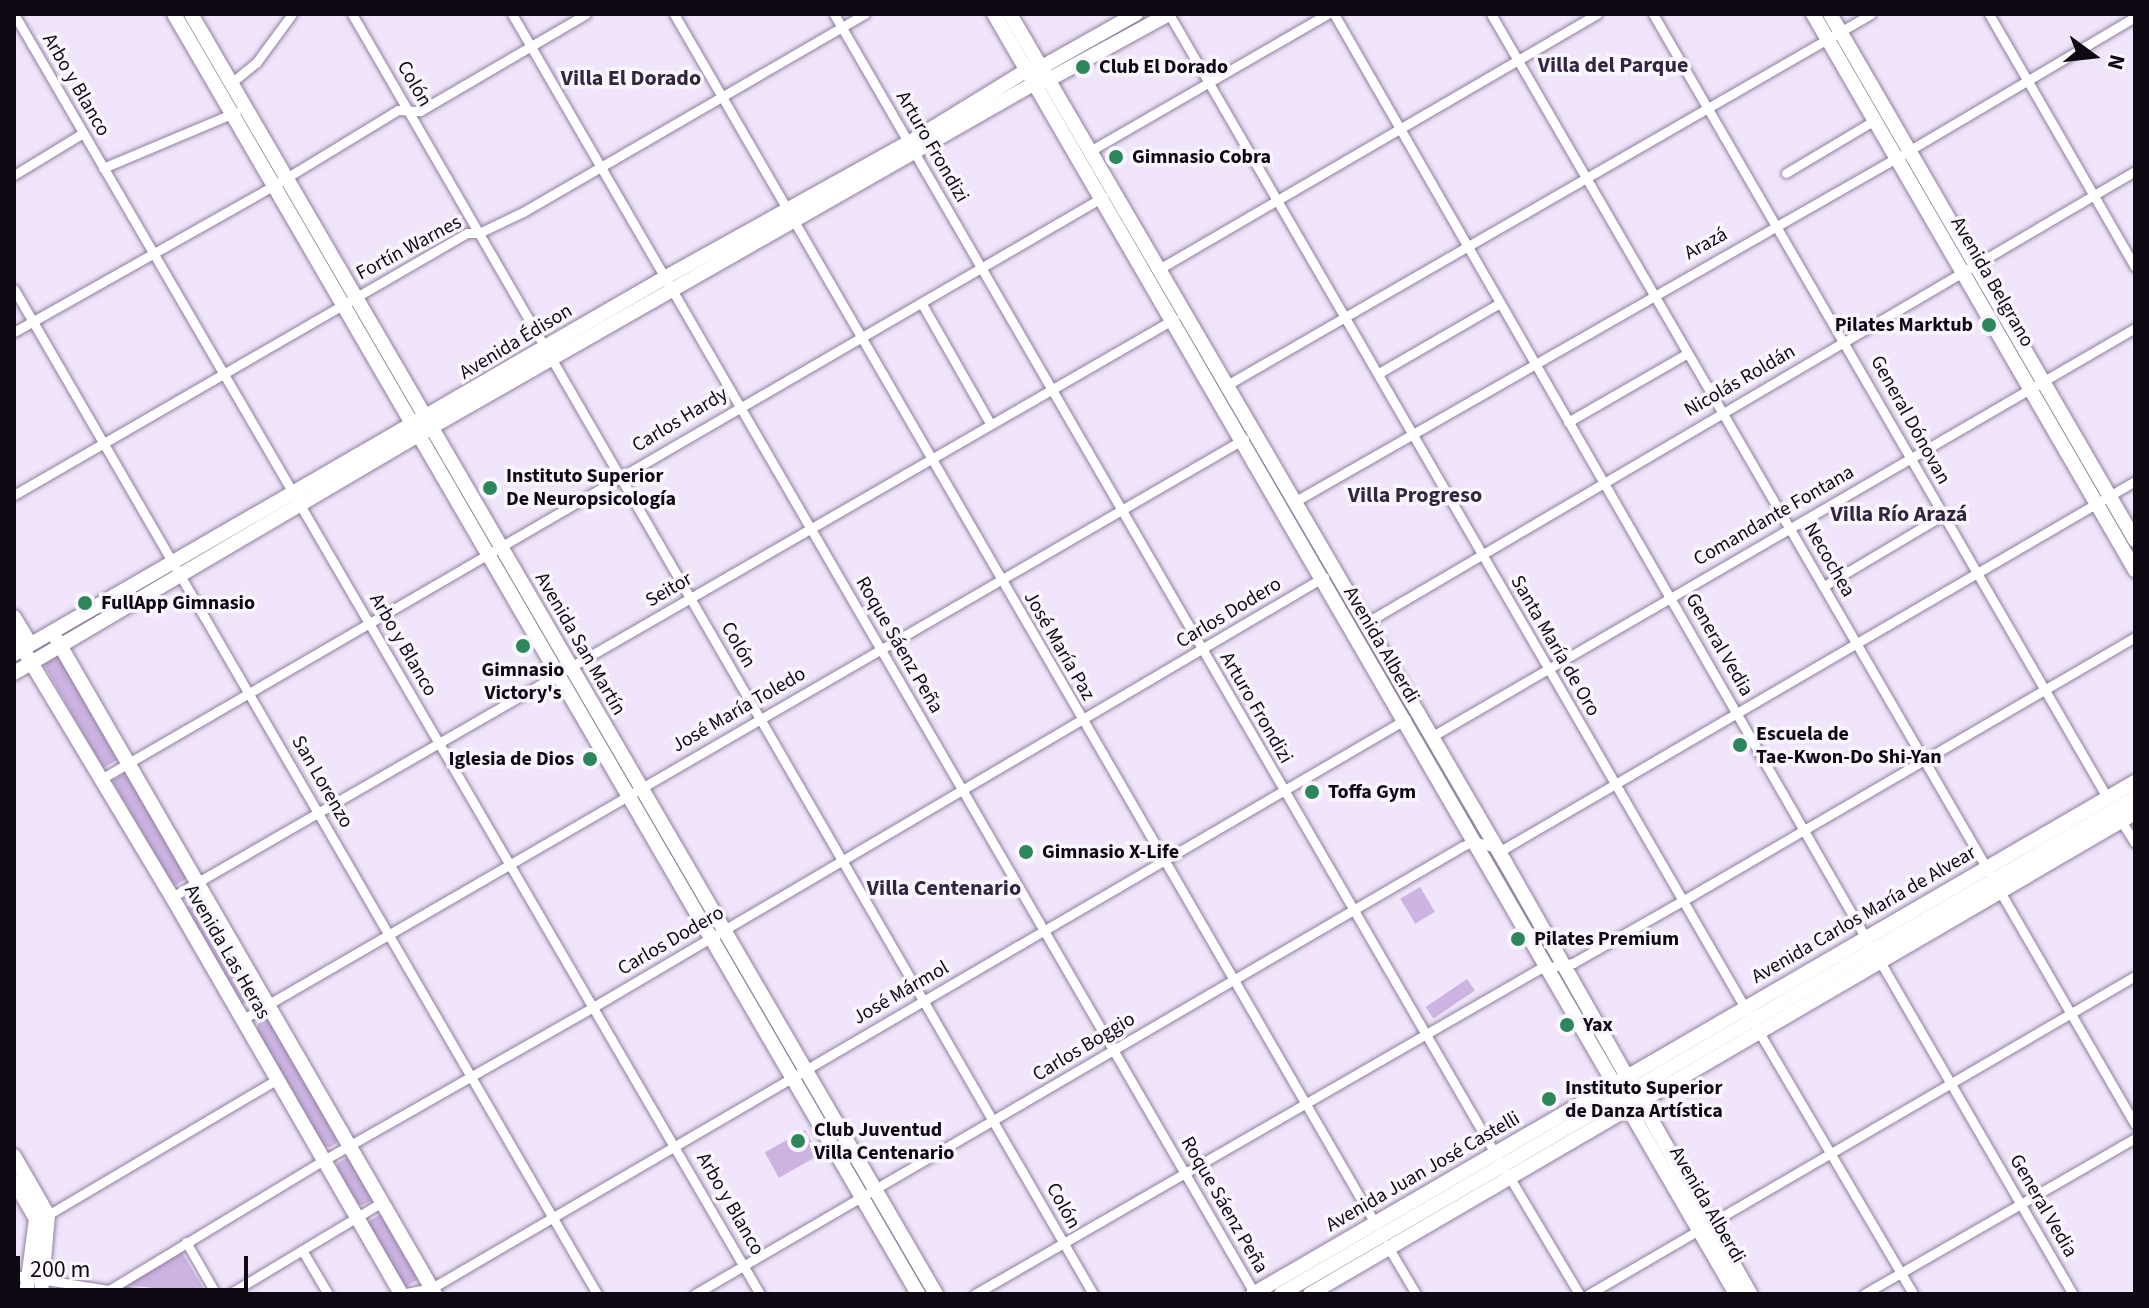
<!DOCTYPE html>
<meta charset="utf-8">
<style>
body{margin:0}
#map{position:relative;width:2149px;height:1308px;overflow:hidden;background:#f0e5fa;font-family:"Source Sans 3",sans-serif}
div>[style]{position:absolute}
.green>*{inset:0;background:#ccb3e1;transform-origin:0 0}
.roads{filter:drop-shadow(0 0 2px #907f9e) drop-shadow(0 0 2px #907f9e)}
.minor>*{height:9px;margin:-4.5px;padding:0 4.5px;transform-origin:4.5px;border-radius:4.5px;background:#fff}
.secondary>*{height:14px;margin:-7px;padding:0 7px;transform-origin:7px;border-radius:7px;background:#fff}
.primary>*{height:14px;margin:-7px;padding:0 7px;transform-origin:7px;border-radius:7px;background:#fff}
.dots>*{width:22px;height:22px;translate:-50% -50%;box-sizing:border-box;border:4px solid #f9f6fd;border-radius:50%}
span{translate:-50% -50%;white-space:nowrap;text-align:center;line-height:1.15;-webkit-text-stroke:7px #f9f6fd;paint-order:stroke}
.poi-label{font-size:20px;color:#0f0914;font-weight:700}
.left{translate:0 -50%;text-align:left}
.right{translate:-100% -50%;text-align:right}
.street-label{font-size:20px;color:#0f0914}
.neighbourhood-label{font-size:22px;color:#33253f;font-weight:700}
.frame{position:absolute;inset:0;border:16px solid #0f0914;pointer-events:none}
.north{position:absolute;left:2053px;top:16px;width:80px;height:80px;-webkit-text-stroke:6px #f9f6fd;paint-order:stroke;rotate:105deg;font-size:22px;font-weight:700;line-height:32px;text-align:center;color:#0f0914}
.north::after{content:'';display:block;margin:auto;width:28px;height:36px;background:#0f0914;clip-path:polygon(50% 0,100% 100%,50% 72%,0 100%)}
.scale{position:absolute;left:16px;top:1256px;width:232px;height:36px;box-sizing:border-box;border:4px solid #0f0914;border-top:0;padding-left:10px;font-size:24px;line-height:28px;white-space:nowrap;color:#0f0914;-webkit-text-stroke:6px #f9f6fd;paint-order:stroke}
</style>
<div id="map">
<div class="green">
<i style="left:56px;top:652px;width:124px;height:17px;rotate:60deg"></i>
<i style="left:127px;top:772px;width:122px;height:17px;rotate:60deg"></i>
<i style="left:1420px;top:887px;width:29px;height:23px;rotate:59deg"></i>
<i style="clip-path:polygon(196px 901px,203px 903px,257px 996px,240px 1006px,186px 908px)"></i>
<i style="left:1467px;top:979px;width:14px;height:50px;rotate:56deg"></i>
<i style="clip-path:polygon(267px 1018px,275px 1021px,339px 1133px,338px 1142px,330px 1147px,321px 1146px,256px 1032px,258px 1024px)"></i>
<i style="left:805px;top:1130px;width:29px;height:46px;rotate:61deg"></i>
<i style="clip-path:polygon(346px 1158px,353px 1160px,372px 1195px,371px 1201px,362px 1205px,356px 1204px,336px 1170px,337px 1164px)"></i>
<i style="left:383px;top:1213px;width:75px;height:19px;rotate:60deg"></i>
<i style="clip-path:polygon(181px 1251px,207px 1294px,126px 1285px)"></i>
</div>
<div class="roads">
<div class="minor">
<i style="left:14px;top:14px;width:1482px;rotate:59.77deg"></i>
<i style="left:352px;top:14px;width:1479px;rotate:59.93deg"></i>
<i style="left:512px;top:14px;width:1480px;rotate:59.87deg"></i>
<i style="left:674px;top:14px;width:1400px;rotate:59.9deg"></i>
<i style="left:834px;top:14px;width:1321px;rotate:59.88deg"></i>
<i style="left:1169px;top:14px;width:1152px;rotate:59.9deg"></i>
<i style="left:1334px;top:14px;width:1071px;rotate:60.08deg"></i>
<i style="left:1491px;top:14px;width:992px;rotate:59.87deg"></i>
<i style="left:1653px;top:14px;width:907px;rotate:59.9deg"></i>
<i style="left:1989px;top:14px;width:292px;rotate:60deg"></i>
<i style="left:231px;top:83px;width:32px;rotate:-39deg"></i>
<i style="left:256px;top:63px;width:61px;rotate:-53.7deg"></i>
<i style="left:1090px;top:151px;width:274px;rotate:-30deg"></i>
<i style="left:103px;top:168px;width:144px;rotate:-22.8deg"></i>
<i style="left:1786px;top:173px;width:104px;rotate:-30.8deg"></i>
<i style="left:14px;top:175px;width:81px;rotate:-31.3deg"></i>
<i style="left:1159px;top:269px;width:507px;rotate:-30.21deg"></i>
<i style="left:14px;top:289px;width:1162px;rotate:59.88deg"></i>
<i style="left:922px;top:304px;width:137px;rotate:60.3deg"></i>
<i style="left:14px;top:332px;width:297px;rotate:-29.4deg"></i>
<i style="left:273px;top:186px;width:146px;rotate:-31.3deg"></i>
<i style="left:398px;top:110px;width:22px;rotate:3deg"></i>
<i style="left:420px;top:111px;width:192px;rotate:-30.3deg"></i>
<i style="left:1379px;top:373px;width:138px;rotate:-30.1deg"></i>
<i style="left:1227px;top:385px;width:743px;rotate:-29.95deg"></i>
<i style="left:1568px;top:422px;width:138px;rotate:-29.9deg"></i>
<i style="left:14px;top:495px;width:523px;rotate:-30.04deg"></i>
<i style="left:467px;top:233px;width:12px"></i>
<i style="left:479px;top:233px;width:49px;rotate:-25.5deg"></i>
<i style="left:523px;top:212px;width:395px;rotate:-30.1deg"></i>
<i style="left:1294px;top:502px;width:709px;rotate:-29.74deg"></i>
<i style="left:1910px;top:150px;width:261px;rotate:-30.6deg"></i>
<i style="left:1824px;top:586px;width:139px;rotate:-30.8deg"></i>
<i style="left:1364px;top:624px;width:894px;rotate:-30.44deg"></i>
<i style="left:1431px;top:737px;width:814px;rotate:-30.16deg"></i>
<i style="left:101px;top:779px;width:1159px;rotate:-30.15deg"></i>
<i style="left:2120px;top:819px;width:28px;rotate:58deg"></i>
<i style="left:1998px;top:888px;width:273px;rotate:59.9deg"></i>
<i style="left:172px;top:897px;width:1157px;rotate:-29.98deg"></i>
<i style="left:1878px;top:958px;width:388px;rotate:59.9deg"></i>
<i style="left:243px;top:1019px;width:1157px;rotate:-30.09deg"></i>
<i style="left:1756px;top:1027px;width:310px;rotate:59.5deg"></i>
<i style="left:1507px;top:1173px;width:141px;rotate:59.2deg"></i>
<i style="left:46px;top:1216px;width:269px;rotate:-30.6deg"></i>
<i style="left:186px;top:1242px;width:60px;rotate:60deg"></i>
<i style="left:1387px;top:1245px;width:57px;rotate:59.4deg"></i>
<i style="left:302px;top:1250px;width:51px;rotate:59.4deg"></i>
<i style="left:14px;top:1275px;width:121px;rotate:9deg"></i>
<i style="left:109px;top:1290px;width:251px;rotate:-31.2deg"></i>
<i style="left:324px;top:1160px;width:312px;rotate:-29.6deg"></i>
<i style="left:595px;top:1006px;width:846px;rotate:-30.48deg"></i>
<i style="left:229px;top:1294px;width:179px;rotate:-31deg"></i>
<i style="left:401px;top:1294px;width:32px;rotate:-11deg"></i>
<i style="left:432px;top:1288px;width:1128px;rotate:-30.29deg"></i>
<i style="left:695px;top:1294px;width:889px;rotate:-30.26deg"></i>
<i style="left:1463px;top:846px;width:12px;rotate:-24deg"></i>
<i style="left:1474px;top:841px;width:29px;rotate:18deg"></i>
<i style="left:1502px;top:850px;width:733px;rotate:-30.24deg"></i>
<i style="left:975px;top:1294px;width:651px;rotate:-29.95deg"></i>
<i style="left:1539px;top:969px;width:35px;rotate:-10deg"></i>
<i style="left:1573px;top:963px;width:128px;rotate:-29.6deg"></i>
<i style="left:1684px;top:900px;width:522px;rotate:-30.25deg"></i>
<i style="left:1589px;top:1294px;width:632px;rotate:-30.22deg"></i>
<i style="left:1864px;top:1294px;width:313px;rotate:-29.9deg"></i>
</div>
<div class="secondary">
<i style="left:174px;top:14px;width:1481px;rotate:59.83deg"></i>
<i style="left:191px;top:14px;width:1481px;rotate:59.8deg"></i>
<i style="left:994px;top:14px;width:1480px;rotate:59.9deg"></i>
<i style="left:1010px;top:14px;width:982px;rotate:59.73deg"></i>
<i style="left:1505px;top:862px;width:497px;rotate:60.4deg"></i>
<i style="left:1813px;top:14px;width:643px;rotate:59.92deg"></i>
<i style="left:1830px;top:14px;width:608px;rotate:59.89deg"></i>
<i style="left:14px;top:617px;width:27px;rotate:59deg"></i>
<i style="left:14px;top:634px;width:307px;rotate:59deg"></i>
<i style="left:172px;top:897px;width:458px;rotate:60deg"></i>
<i style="left:57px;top:640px;width:755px;rotate:59.97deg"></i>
<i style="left:14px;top:654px;width:753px;rotate:-30.04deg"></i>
<i style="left:666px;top:277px;width:279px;rotate:-29deg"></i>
<i style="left:910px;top:142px;width:137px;rotate:-31.6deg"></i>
<i style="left:1027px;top:70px;width:13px;rotate:-9deg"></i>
<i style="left:1040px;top:68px;width:110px;rotate:-29.4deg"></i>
<i style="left:14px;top:673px;width:483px;rotate:-30.5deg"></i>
<i style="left:430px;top:428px;width:694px;rotate:-29.7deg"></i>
<i style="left:1033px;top:84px;width:16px;rotate:-15deg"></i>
<i style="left:1048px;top:80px;width:138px;rotate:-28.6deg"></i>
<i style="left:14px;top:1156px;width:68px;rotate:60deg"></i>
<i style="left:48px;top:1215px;width:79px;rotate:95.1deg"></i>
<i style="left:14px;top:1181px;width:44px;rotate:59.9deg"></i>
<i style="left:36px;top:1219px;width:76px;rotate:97.6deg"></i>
</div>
<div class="primary">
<i style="left:1253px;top:1294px;width:1020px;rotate:-30.14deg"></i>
<i style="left:1281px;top:1294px;width:988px;rotate:-30.15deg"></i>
<i style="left:1310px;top:1294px;width:955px;rotate:-30.24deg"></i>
</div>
</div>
<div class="dots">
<i style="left:1083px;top:67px;background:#2e875c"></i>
<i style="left:1116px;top:157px;background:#2e875c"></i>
<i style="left:1989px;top:325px;background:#2e875c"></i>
<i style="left:490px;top:488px;background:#2e875c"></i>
<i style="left:85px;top:603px;background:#2e875c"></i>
<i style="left:523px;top:646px;background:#2e875c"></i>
<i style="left:1740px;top:745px;background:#2e875c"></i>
<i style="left:590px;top:759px;background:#2e875c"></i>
<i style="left:1312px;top:792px;background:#2e875c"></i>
<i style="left:1026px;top:852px;background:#2e875c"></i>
<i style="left:1518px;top:939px;background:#2e875c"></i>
<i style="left:1567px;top:1025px;background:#2e875c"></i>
<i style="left:1549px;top:1099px;background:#2e875c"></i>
<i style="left:798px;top:1141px;background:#2e875c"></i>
</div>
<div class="poi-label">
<span class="left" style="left:1099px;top:67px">Club El Dorado</span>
<span class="left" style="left:1132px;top:157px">Gimnasio Cobra</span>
<span class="right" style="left:1973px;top:325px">Pilates Marktub</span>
<span class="left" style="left:506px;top:488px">Instituto Superior<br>De Neuropsicología</span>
<span class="left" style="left:101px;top:603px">FullApp Gimnasio</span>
<span style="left:523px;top:682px">Gimnasio<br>Victory's</span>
<span class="left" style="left:1756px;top:746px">Escuela de<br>Tae-Kwon-Do Shi-Yan</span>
<span class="right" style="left:574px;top:759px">Iglesia de Dios</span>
<span class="left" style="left:1328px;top:792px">Toffa Gym</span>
<span class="left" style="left:1042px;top:852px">Gimnasio X-Life</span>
<span class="left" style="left:1534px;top:939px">Pilates Premium</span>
<span class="left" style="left:1583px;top:1025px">Yax</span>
<span class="left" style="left:1565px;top:1100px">Instituto Superior<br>de Danza Artística</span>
<span class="left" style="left:814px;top:1142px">Club Juventud<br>Villa Centenario</span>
</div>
<div class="street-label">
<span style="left:414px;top:84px;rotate:60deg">Colón</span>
<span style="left:76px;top:85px;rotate:60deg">Arbo y Blanco</span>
<span style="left:932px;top:147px;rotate:60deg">Arturo Frondizi</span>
<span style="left:1706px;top:244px;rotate:-29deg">Arazá</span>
<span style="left:409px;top:248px;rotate:-28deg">Fortín Warnes</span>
<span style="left:1992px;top:282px;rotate:60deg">Avenida Belgrano</span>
<span style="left:516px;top:342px;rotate:-31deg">Avenida Édison</span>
<span style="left:1740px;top:381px;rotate:-30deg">Nicolás Roldán</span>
<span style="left:680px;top:420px;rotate:-31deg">Carlos Hardy</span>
<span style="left:1910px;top:420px;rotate:61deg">General Dónovan</span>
<span style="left:1774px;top:516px;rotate:-30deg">Comandante Fontana</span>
<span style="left:1829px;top:560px;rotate:60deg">Necochea</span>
<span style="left:669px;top:590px;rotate:-30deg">Seitor</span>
<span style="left:1229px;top:613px;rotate:-31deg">Carlos Dodero</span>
<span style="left:580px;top:644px;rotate:60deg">Avenida San Martín</span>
<span style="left:403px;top:645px;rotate:60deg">Arbo y Blanco</span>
<span style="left:738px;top:645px;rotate:60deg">Colón</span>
<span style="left:899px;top:645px;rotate:60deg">Roque Sáenz Peña</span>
<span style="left:1381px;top:645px;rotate:60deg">Avenida Alberdi</span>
<span style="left:1719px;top:645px;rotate:60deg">General Vedia</span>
<span style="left:1059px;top:646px;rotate:60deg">José María Paz</span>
<span style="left:1555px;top:646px;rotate:60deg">Santa María de Oro</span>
<span style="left:1256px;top:708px;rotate:60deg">Arturo Frondizi</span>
<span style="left:739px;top:710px;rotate:-30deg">José María Toledo</span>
<span style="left:322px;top:782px;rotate:60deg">San Lorenzo</span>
<span style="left:1864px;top:915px;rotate:-30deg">Avenida Carlos María de Alvear</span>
<span style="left:671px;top:941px;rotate:-30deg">Carlos Dodero</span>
<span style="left:227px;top:952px;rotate:60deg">Avenida Las Heras</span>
<span style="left:901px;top:993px;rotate:-30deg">José Mármol</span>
<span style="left:1084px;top:1047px;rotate:-31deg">Carlos Boggio</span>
<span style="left:1423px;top:1172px;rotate:-30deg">Avenida Juan José Castelli</span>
<span style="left:730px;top:1204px;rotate:60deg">Arbo y Blanco</span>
<span style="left:1224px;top:1205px;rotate:60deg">Roque Sáenz Peña</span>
<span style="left:1707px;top:1205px;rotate:60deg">Avenida Alberdi</span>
<span style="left:1063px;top:1206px;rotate:61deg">Colón</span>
<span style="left:2043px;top:1206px;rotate:60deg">General Vedia</span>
</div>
<div class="neighbourhood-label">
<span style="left:1613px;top:66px">Villa del Parque</span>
<span style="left:631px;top:79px">Villa El Dorado</span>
<span style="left:1415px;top:496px">Villa Progreso</span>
<span style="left:1899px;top:515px">Villa Río Arazá</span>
<span style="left:944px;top:889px">Villa Centenario</span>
</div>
<div class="frame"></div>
<div class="north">N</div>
<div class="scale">200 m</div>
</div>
